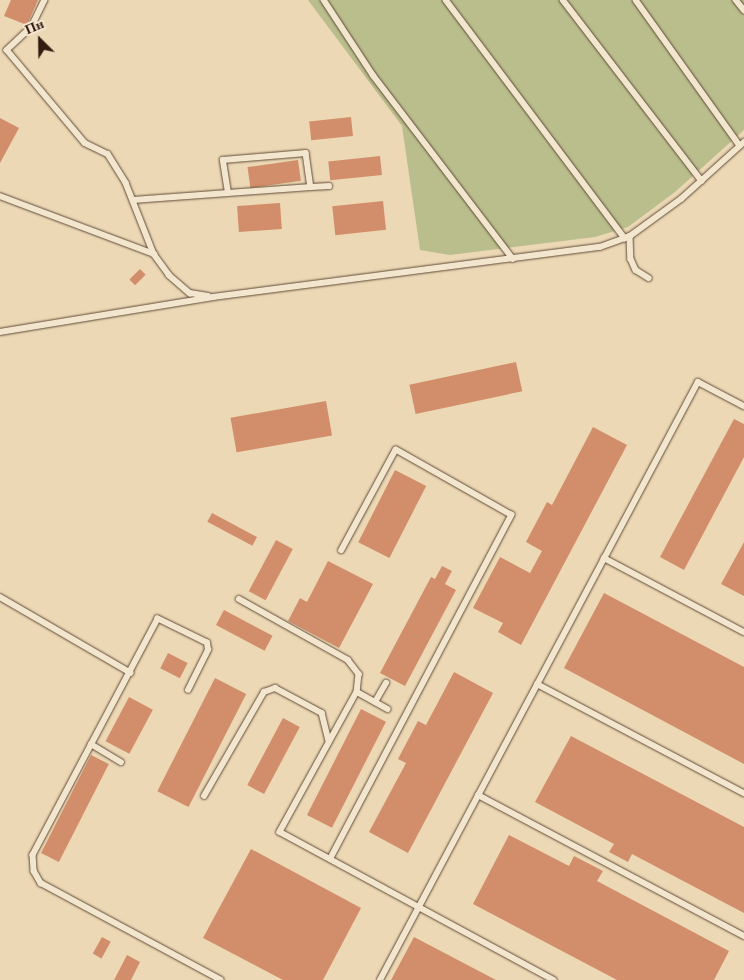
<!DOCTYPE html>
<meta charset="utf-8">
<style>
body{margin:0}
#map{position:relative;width:744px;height:980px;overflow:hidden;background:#ecd8b4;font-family:"EB Garamond",serif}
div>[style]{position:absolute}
.green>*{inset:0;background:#b9be8c}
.building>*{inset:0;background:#d28e6a;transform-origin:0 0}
.roads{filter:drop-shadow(0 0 1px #614a39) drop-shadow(0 0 1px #614a39)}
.lane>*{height:5.5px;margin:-2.75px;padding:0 2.75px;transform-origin:2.75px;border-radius:2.75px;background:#f3e6ce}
span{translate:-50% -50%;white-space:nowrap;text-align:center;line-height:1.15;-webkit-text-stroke:4.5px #f3e6ce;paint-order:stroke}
.north{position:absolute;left:15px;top:15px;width:50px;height:50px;-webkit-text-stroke:4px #f3e6ce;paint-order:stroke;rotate:337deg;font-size:14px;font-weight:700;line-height:20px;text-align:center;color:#331b10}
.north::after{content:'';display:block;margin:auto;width:18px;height:22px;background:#331b10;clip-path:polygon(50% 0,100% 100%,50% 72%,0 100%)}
</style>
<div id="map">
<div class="green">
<i style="clip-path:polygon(308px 0,744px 0,744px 130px,675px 192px,628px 227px,595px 237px,450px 255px,420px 250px,402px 126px)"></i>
</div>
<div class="building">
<i style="clip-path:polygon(11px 0,38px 0,27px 25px,4px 16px)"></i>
<i style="left:351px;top:117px;width:19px;height:42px;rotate:84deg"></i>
<i style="clip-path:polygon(0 118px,19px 128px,0 163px)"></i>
<i style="left:380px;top:156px;width:19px;height:52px;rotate:84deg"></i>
<i style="left:298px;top:160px;width:21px;height:51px;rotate:82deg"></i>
<i style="left:383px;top:201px;width:29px;height:51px;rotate:84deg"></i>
<i style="left:280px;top:203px;width:26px;height:43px;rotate:86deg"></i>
<i style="left:140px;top:269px;width:8px;height:15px;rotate:45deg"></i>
<i style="left:516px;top:362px;width:30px;height:109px;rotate:78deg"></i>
<i style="left:326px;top:401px;width:35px;height:97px;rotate:80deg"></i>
<i style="clip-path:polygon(734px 419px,744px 424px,744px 457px,684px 570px,660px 557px)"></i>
<i style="clip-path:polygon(593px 427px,627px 445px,521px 645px,498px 632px,503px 623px,473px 608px,500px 557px,530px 573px,542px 551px,526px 542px,547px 502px,552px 505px)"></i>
<i style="left:395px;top:470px;width:35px;height:81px;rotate:27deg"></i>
<i style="left:212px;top:513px;width:51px;height:10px;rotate:28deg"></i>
<i style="left:276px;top:540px;width:19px;height:58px;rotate:28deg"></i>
<i style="clip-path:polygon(744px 542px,744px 596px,721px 584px)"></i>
<i style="clip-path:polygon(328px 561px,373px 584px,339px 648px,288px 621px,300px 598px,307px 602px)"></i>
<i style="clip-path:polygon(442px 566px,452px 571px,445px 584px,456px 590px,405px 686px,380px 673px,431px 577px,435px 579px)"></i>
<i style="clip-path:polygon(604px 593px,744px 667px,744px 764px,564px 668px)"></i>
<i style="left:224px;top:610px;width:55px;height:17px;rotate:28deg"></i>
<i style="left:168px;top:653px;width:22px;height:17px;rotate:27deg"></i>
<i style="clip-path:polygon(454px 672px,493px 693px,408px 853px,369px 832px,406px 763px,398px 759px,418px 721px,426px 725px)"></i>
<i style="left:215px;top:678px;width:35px;height:127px;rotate:27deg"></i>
<i style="left:129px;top:697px;width:27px;height:50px;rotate:28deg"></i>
<i style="left:361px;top:709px;width:28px;height:119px;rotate:27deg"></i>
<i style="left:283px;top:718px;width:19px;height:76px;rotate:28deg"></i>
<i style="clip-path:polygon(571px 736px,744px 827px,744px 913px,632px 854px,628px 862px,609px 852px,614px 844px,535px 802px)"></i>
<i style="left:91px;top:755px;width:20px;height:110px;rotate:27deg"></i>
<i style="clip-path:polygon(509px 835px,569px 866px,574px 856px,603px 871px,597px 881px,729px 951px,714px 980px,617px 980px,473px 904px)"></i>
<i style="clip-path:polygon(251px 849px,361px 908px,323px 980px,283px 980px,203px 938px)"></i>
<i style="left:102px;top:937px;width:10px;height:19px;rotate:29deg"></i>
<i style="clip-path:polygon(414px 937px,496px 980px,391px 980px)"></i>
<i style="clip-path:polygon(127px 955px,140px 962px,131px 980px,114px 980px)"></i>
</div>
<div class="roads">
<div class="lane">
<i style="left:45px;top:0;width:30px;rotate:116deg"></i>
<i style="left:32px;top:27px;width:34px;rotate:137deg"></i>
<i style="left:7px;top:50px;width:121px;rotate:50deg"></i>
<i style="left:85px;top:143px;width:25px;rotate:26deg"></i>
<i style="left:108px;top:154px;width:34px;rotate:58deg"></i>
<i style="left:126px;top:183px;width:76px;rotate:68.5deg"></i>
<i style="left:154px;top:254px;width:26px;rotate:54deg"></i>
<i style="left:169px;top:275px;width:28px;rotate:41deg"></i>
<i style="left:190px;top:293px;width:18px;rotate:9deg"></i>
<i style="left:324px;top:0;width:90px;rotate:56.8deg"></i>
<i style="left:373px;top:75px;width:231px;rotate:52.7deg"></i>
<i style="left:446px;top:0;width:298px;rotate:53.1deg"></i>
<i style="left:563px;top:0;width:228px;rotate:52.5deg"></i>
<i style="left:636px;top:0;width:179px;rotate:54.5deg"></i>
<i style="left:736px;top:0;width:13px;rotate:51deg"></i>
<i style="left:228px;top:193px;width:83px;rotate:-4.1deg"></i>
<i style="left:0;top:196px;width:165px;rotate:20.6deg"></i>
<i style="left:133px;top:200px;width:95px;rotate:-4.2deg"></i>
<i style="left:228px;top:193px;width:33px;rotate:-99deg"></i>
<i style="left:223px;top:160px;width:83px;rotate:-4.8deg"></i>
<i style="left:306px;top:153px;width:34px;rotate:82deg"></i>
<i style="left:311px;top:187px;width:18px;rotate:-3deg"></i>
<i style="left:630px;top:236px;width:23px;rotate:88deg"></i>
<i style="left:631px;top:259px;width:12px;rotate:66deg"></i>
<i style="left:636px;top:270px;width:15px;rotate:32deg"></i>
<i style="left:0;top:332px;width:216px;rotate:-9.3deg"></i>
<i style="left:213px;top:297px;width:390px;rotate:-7.4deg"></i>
<i style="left:600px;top:247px;width:32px;rotate:-20deg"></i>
<i style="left:630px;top:236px;width:63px;rotate:-36deg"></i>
<i style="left:681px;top:199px;width:85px;rotate:-42.1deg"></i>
<i style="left:604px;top:558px;width:158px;rotate:27.9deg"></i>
<i style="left:0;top:597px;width:151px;rotate:30.1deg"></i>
<i style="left:239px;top:599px;width:125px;rotate:29.2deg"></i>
<i style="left:348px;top:660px;width:18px;rotate:52deg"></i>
<i style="left:359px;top:674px;width:18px;rotate:96deg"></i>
<i style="left:357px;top:692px;width:160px;rotate:118.8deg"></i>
<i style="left:280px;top:832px;width:311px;rotate:28.4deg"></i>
<i style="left:537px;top:684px;width:234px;rotate:27.8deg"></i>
<i style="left:188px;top:690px;width:45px;rotate:-63.4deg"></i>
<i style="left:208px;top:650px;width:7px;rotate:-98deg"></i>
<i style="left:207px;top:643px;width:55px;rotate:-153.9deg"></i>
<i style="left:158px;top:619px;width:267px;rotate:117.9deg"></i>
<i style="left:33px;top:855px;width:16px;rotate:86deg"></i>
<i style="left:34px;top:871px;width:14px;rotate:60deg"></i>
<i style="left:41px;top:883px;width:204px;rotate:28.3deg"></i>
<i style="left:357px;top:692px;width:35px;rotate:29deg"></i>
<i style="left:375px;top:702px;width:22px;rotate:-60deg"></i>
<i style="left:91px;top:744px;width:35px;rotate:31deg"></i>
<i style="left:478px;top:795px;width:301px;rotate:27.9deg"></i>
<i style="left:204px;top:796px;width:120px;rotate:-60deg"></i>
<i style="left:264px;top:692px;width:12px;rotate:-20deg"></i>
<i style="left:275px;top:688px;width:53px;rotate:28deg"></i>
<i style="left:322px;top:713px;width:29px;rotate:76deg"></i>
<i style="left:330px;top:859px;width:389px;rotate:-62.2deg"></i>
<i style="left:511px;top:515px;width:132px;rotate:-150.5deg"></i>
<i style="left:396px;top:450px;width:114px;rotate:118.4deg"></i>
<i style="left:380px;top:980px;width:677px;rotate:-62deg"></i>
<i style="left:698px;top:382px;width:52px;rotate:27.6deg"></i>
</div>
</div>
<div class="north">Пн</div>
</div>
